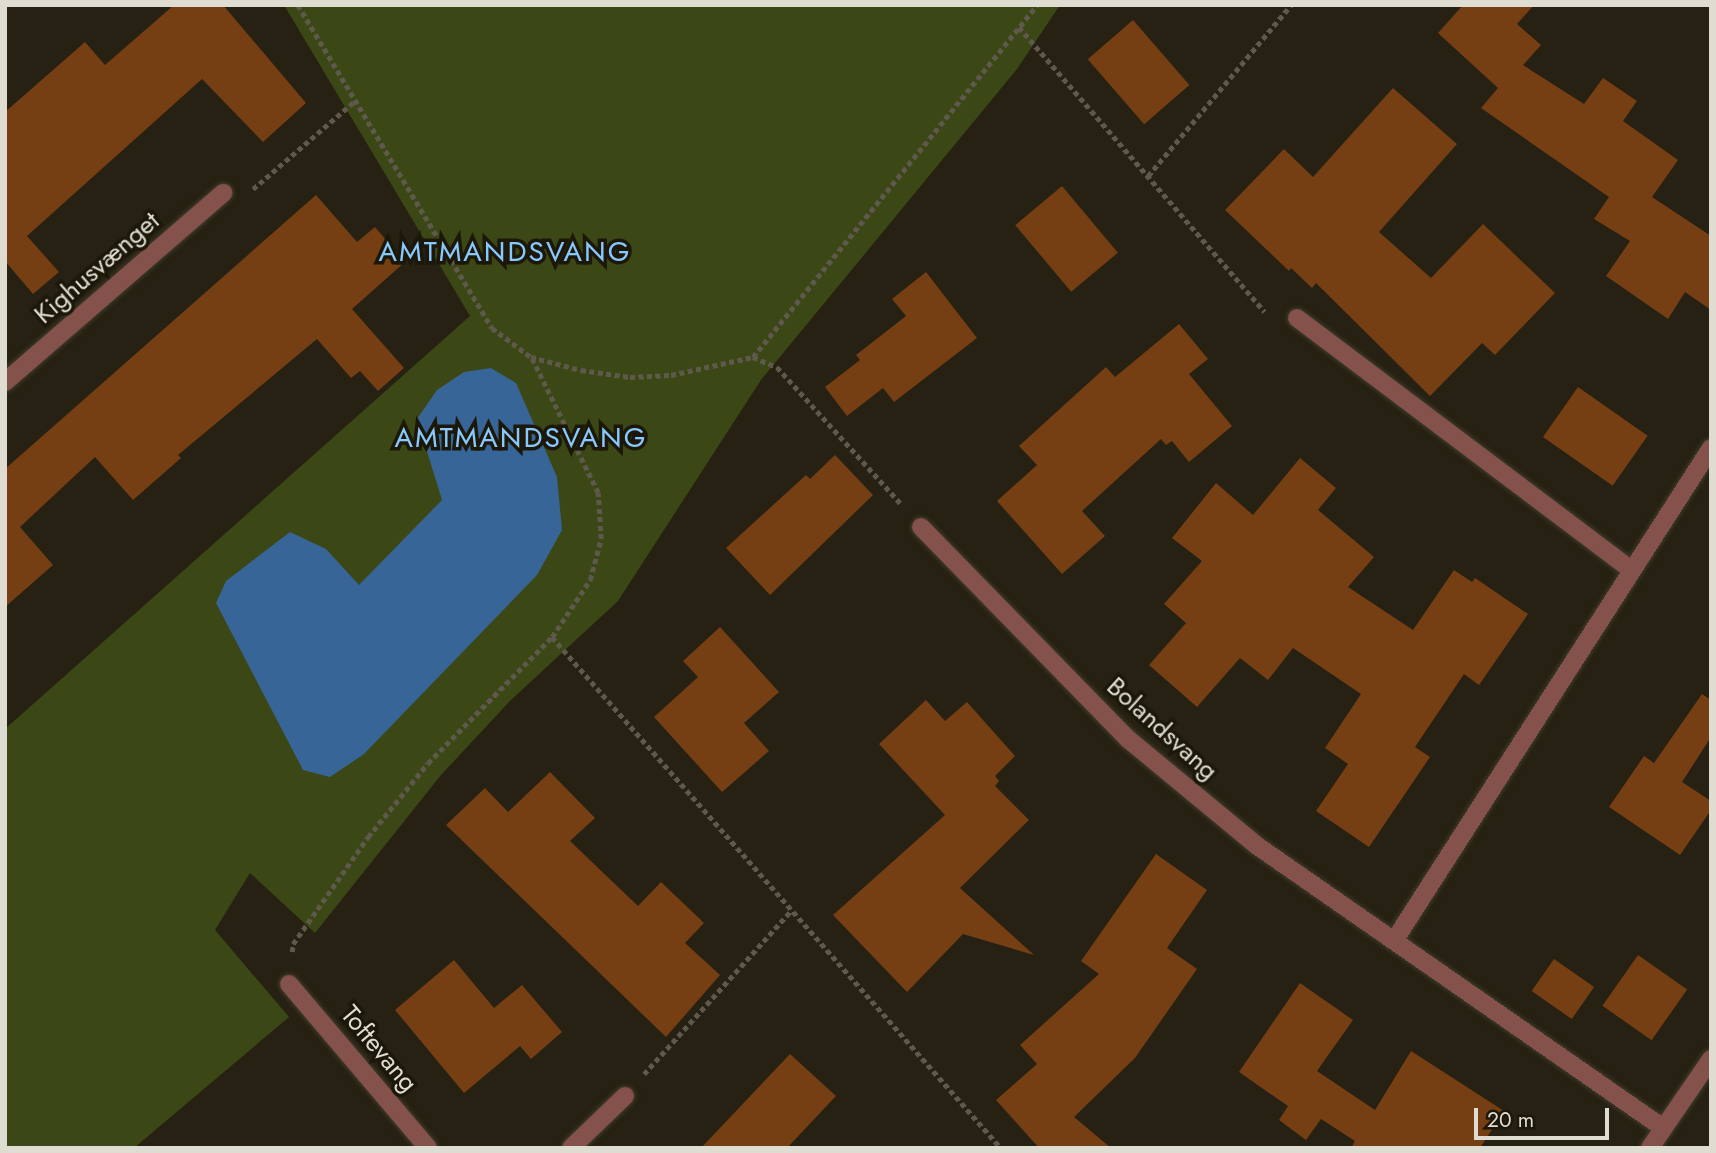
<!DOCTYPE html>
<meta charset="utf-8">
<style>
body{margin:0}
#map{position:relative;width:1716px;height:1153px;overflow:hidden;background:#262112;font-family:Jost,sans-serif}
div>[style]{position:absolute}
.green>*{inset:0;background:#3b4715}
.water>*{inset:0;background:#386597}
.building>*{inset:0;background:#763e13;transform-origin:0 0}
.path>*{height:4.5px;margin-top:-2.25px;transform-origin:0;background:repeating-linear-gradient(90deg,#5e594c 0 5px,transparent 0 8.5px)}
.roads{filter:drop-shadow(0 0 2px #403b2d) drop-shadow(0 0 2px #403b2d)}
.minor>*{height:18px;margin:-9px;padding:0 9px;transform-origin:9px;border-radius:9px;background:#85524b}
span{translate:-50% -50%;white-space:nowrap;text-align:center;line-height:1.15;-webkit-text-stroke:7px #1c1809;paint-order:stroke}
.street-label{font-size:26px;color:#dfdcd2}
.neighbourhood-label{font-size:28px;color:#88c8fd;letter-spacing:2px}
.frame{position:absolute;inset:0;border:7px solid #dfdcd2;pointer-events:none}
.scale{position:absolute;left:1474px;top:1108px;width:135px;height:32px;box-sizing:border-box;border:4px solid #dfdcd2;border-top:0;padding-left:9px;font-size:21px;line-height:24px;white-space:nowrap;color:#dfdcd2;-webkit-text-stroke:5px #1c1809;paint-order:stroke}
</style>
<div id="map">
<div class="green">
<i style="clip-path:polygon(284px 5px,1060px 5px,1017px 69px,761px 380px,618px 601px,511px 700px,441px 775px,315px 933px,250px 873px,215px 930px,289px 1017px,134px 1148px,5px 1148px,5px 729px,470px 316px)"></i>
</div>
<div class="water">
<i style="clip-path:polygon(491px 368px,516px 383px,557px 477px,562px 530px,537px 575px,364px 754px,330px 777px,303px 770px,216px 603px,226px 581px,290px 532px,326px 549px,359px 585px,442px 500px,417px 419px,437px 390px,464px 372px)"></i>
</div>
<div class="building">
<i style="clip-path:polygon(174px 5px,223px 5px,306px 103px,263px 142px,202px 79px,27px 236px,59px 272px,33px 294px,5px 261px,5px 112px,85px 42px,105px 65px)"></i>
<i style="clip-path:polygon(1463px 5px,1534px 5px,1517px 24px,1541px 45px,1523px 65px,1584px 104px,1603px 78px,1637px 101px,1623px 121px,1678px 160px,1652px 197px,1711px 236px,1711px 310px,1685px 292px,1668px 319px,1606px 276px,1630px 241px,1594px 219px,1609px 197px,1481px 108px,1498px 88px,1438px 33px)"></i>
<i style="left:1133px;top:20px;width:86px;height:60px;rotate:49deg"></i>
<i style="clip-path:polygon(1393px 88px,1457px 144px,1379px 232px,1431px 278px,1483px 224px,1555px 293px,1495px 355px,1482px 343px,1430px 396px,1316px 283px,1312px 288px,1291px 268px,1289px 271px,1225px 210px,1284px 149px,1313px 177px)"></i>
<i style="left:1062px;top:186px;width:87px;height:61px;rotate:50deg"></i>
<i style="clip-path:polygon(316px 195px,357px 242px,375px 227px,405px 262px,352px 309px,404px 368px,378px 391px,360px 371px,351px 378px,317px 339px,178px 455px,181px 458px,133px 500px,95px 457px,20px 527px,53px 565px,5px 607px,5px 469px)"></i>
<i style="clip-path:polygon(926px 272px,977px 338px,894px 402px,883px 388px,847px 416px,825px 387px,860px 360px,856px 355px,906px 316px,892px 299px)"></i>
<i style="clip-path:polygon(1179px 324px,1208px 359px,1189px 374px,1232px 426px,1189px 462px,1172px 441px,1166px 445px,1161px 439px,1082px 511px,1105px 536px,1062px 574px,997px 501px,1037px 465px,1019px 446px,1106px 367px,1115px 377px)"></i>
<i style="left:1578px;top:387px;width:85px;height:61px;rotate:35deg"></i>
<i style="clip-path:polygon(835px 455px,873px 495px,770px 595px,726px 548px,806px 475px,810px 479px)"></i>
<i style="clip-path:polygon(1300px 458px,1336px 488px,1318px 510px,1374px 557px,1348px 587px,1413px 630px,1454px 570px,1472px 582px,1475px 578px,1528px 614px,1479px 685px,1464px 674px,1415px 747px,1430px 757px,1369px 847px,1316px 811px,1348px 764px,1325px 748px,1361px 694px,1293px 648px,1268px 680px,1240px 658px,1197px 707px,1149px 665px,1186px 623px,1164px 604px,1202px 561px,1172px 538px,1216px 483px,1253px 515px)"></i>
<i style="clip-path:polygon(720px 627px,779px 692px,744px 723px,769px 751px,722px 792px,654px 717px,698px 677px,683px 661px)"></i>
<i style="clip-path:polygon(1702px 694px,1711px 700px,1711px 737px,1682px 782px,1711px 801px,1711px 810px,1680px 855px,1609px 807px,1644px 756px,1654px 763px)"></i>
<i style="clip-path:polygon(926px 700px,945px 721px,967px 702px,1015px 756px,995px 776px,999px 781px,995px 786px,1029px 820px,960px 888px,1034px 955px,963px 934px,907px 992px,833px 915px,945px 815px,879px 744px)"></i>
<i style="clip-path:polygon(550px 772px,595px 818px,570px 841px,638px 906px,661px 882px,704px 923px,685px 943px,720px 975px,666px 1037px,446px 825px,485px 788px,508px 812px)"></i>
<i style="clip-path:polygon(1156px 854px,1207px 890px,1167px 948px,1197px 969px,1135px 1058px,1074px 1117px,1111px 1148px,1039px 1148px,996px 1100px,1037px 1064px,1020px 1045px,1099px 974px,1081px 961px)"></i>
<i style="left:1638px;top:955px;width:60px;height:62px;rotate:35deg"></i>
<i style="left:1554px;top:959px;width:49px;height:39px;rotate:35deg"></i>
<i style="clip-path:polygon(454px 960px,494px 1008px,522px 985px,562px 1032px,531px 1059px,520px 1046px,464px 1093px,395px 1010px)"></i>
<i style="clip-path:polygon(1300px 983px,1353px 1020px,1317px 1071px,1375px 1110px,1411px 1051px,1504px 1111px,1480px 1148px,1351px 1148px,1355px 1141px,1321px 1119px,1306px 1140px,1279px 1120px,1288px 1106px,1239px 1072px)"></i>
<i style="clip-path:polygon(790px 1054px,836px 1096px,787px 1148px,701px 1148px)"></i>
</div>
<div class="path">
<i style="left:298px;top:5px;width:377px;rotate:59deg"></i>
<i style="left:492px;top:328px;width:49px;rotate:36.6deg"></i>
<i style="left:531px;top:357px;width:52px;rotate:14.6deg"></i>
<i style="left:581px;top:370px;width:49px;rotate:8.1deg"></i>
<i style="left:630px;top:377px;width:41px;rotate:-2.8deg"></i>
<i style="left:671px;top:375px;width:84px;rotate:-12.4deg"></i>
<i style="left:753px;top:357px;width:26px;rotate:23deg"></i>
<i style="left:777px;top:367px;width:186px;rotate:47.8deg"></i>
<i style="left:1019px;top:27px;width:376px;rotate:49.2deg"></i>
<i style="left:1148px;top:176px;width:223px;rotate:-50.1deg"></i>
<i style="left:253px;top:189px;width:135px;rotate:-40.8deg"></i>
<i style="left:753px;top:357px;width:452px;rotate:-51.1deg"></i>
<i style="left:552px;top:637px;width:680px;rotate:48.7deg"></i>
<i style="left:292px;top:952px;width:8px;rotate:-83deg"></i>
<i style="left:293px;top:944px;width:131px;rotate:-55deg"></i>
<i style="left:368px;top:837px;width:95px;rotate:-51deg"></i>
<i style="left:428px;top:763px;width:177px;rotate:-45.5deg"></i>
<i style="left:552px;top:637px;width:69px;rotate:-56.3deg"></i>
<i style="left:590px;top:580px;width:42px;rotate:-75deg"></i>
<i style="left:601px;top:539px;width:46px;rotate:-93.7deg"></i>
<i style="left:598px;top:493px;width:152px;rotate:-116.2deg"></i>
<i style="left:644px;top:1074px;width:219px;rotate:-48deg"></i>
</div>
<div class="roads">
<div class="minor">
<i style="left:1297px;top:318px;width:417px;rotate:37deg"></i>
<i style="left:5px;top:382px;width:289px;rotate:-40.9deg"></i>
<i style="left:921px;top:527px;width:296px;rotate:45.7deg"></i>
<i style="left:1128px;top:739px;width:166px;rotate:39.6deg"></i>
<i style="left:1256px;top:845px;width:496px;rotate:34.8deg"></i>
<i style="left:1394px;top:941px;width:586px;rotate:-57.26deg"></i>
<i style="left:289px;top:984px;width:215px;rotate:49.7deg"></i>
<i style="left:571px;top:1148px;width:75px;rotate:-43.9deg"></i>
<i style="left:1650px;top:1148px;width:108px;rotate:-55.6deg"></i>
</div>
</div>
<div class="street-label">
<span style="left:97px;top:268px;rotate:-41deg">Kighusvænget</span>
<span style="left:1162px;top:729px;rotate:42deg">Bolandsvang</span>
<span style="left:379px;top:1049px;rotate:50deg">Toftevang</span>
</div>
<div class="neighbourhood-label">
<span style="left:505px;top:252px">AMTMANDSVANG</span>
<span style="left:521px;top:438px">AMTMANDSVANG</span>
</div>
<div class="frame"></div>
<div class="scale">20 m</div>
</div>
